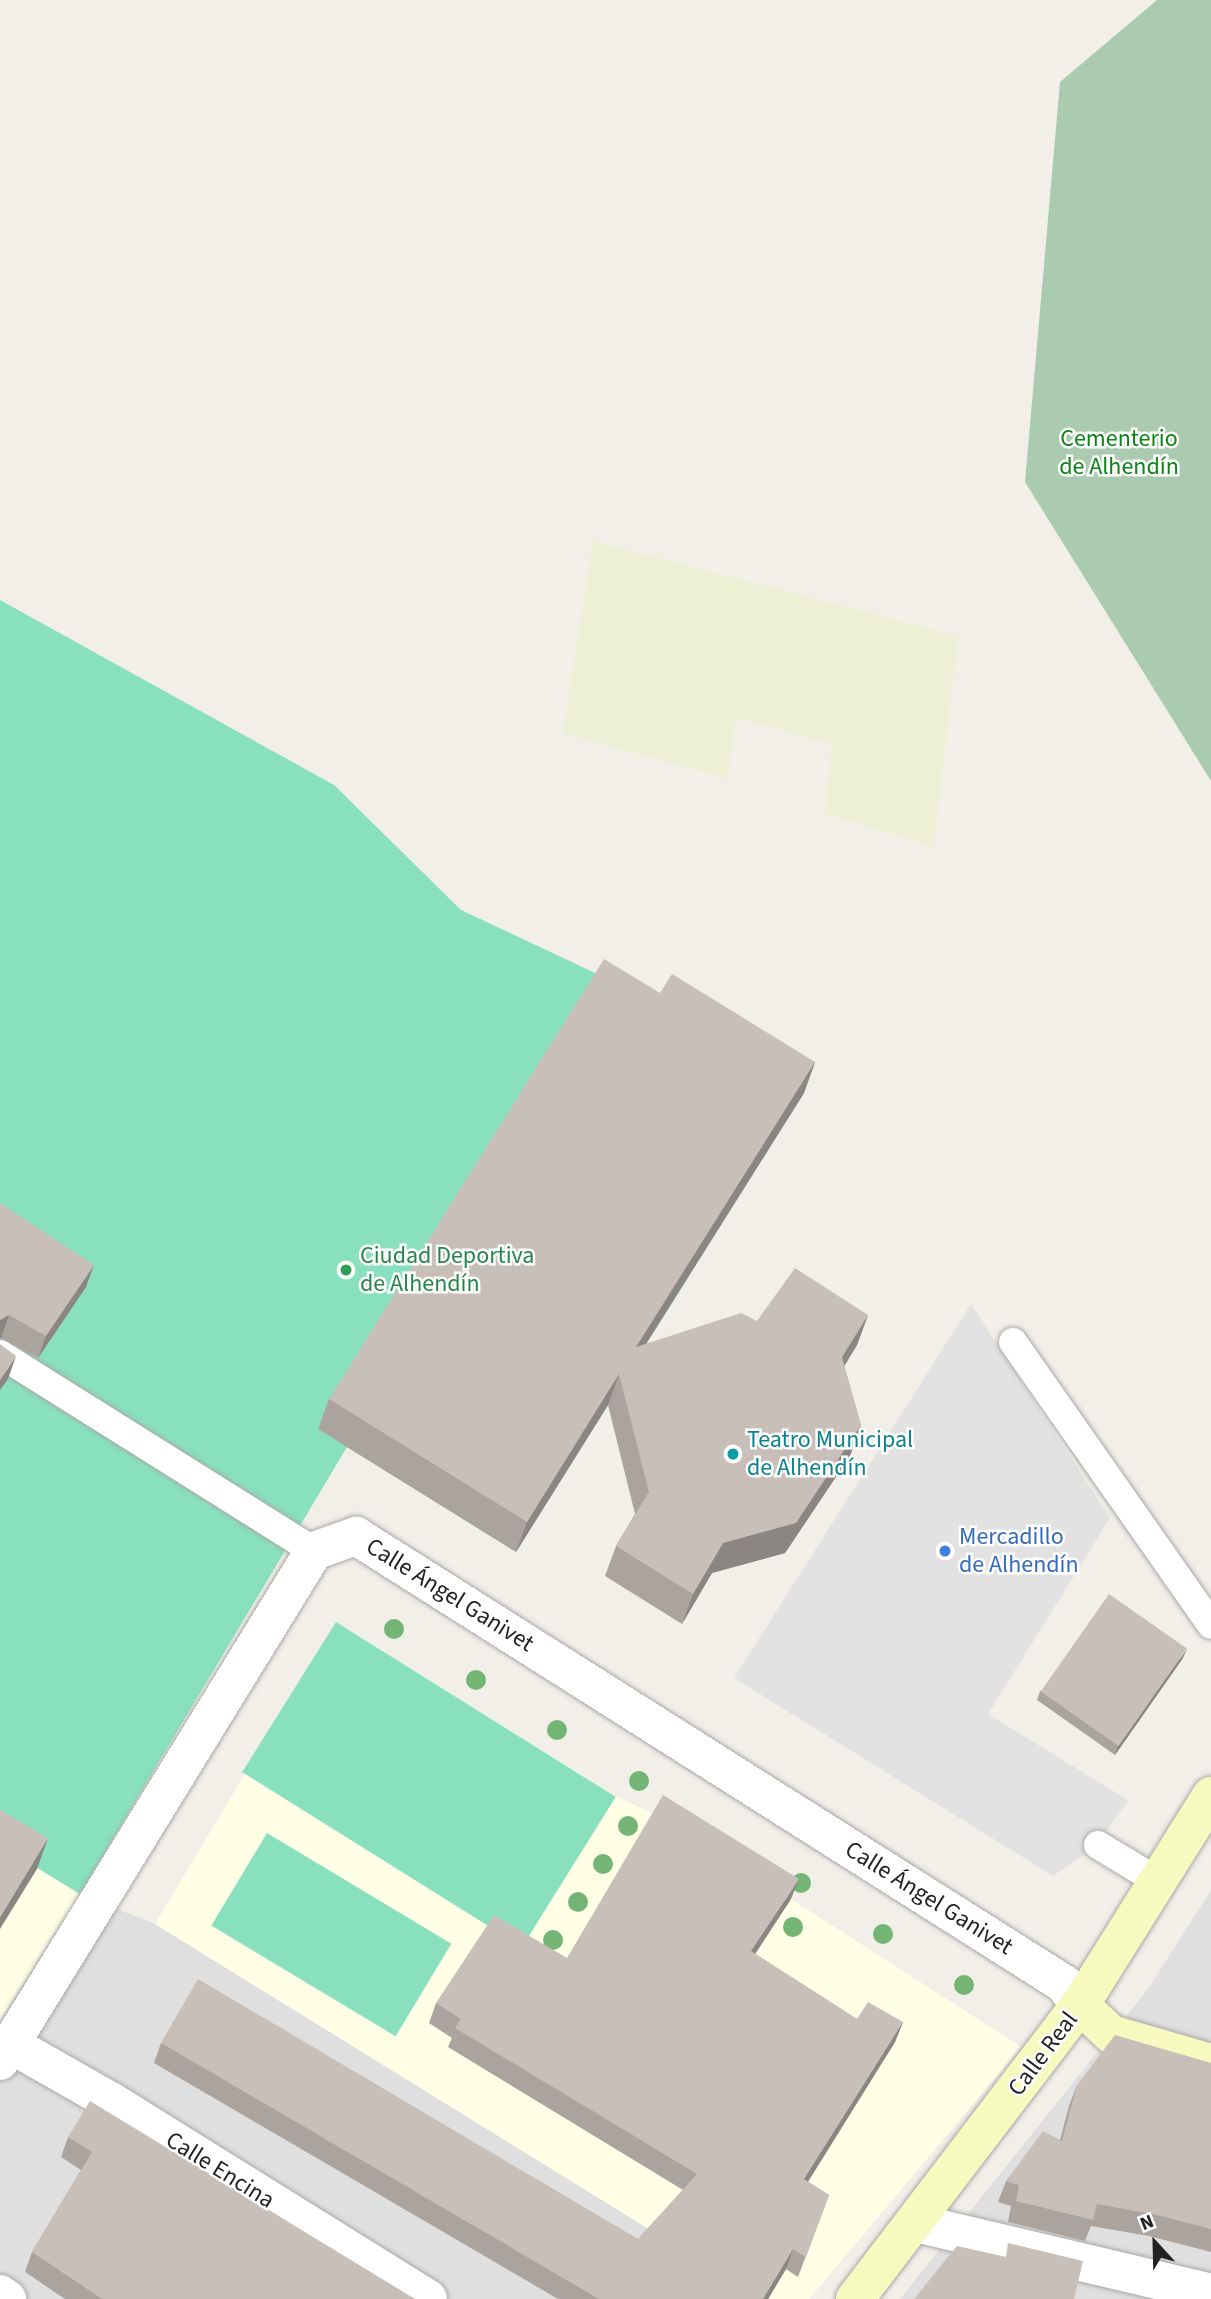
<!DOCTYPE html>
<meta charset="utf-8">
<style>
body{margin:0}
#map{position:relative;width:1211px;height:2299px;overflow:hidden;background:#f2efe9;font-family:"Source Sans 3",sans-serif}
div>[style]{position:absolute}
.residential>*{inset:0;background:#e0dfdf}
.education>*{inset:0;background:#ffffe5}
.farmland>*{inset:0;background:#eef0d5}
.cemetery>*{inset:0;background:#aacbaf}
.pitch>*{inset:0;background:#88e0be;transform-origin:0 0}
.parking>*{inset:0;background:#e2e2e2}
.roads{filter:drop-shadow(0 0 2px #a9a9a9) drop-shadow(0 0 2px #a9a9a9)}
.lane>*{height:28px;margin:-14px;padding:0 14px;transform-origin:14px;border-radius:14px;background:#fff}
.street>*{height:38px;margin:-19px;padding:0 19px;transform-origin:19px;border-radius:19px;background:#fff}
.secondary>*{height:38px;margin:-19px;padding:0 19px;transform-origin:19px;border-radius:19px;background:#f7fabf}
.trees>*{width:20px;height:20px;margin:-10px;border-radius:50%;background:#74b475}
.wall>*{inset:0;background:#aba49e}
.shaded-wall>*{inset:0;background:#8b8681}
.building>*{inset:0;background:#c7bfb8;transform-origin:0 0}
.dots>*{width:19px;height:19px;translate:-50% -50%;box-sizing:border-box;border:4px solid #fff;border-radius:50%}
span{translate:-50% -50%;white-space:nowrap;text-align:center;line-height:1.15;-webkit-text-stroke:5px #fff;paint-order:stroke}
.park-label{font-size:24px;color:#0c8416}
.leisure-label{font-size:24px;color:#27864d}
.left{translate:0 -50%;text-align:left}
.culture-label{font-size:24px;color:#0d838f}
.shop-label{font-size:24px;color:#366cbe}
.street-label{font-size:24px;color:#222}
.north{position:absolute;left:1120px;top:2208px;width:70px;height:70px;-webkit-text-stroke:5px #fff;paint-order:stroke;rotate:338deg;font-size:19px;font-weight:700;line-height:28px;text-align:center;color:#222}
.north::after{content:'';display:block;margin:auto;width:24px;height:32px;background:#222;clip-path:polygon(50% 0,100% 100%,50% 72%,0 100%)}
</style>
<div id="map">
<div class="residential">
<i style="clip-path:polygon(1211px 1890px,1211px 2299px,900px 2299px,1148px 1989px)"></i>
<i style="clip-path:polygon(80px 1894px,155px 1924px,762px 2299px,0 2299px,0 2021px)"></i>
</div>
<div class="education">
<i style="clip-path:polygon(336px 1622px,616px 1796px,656px 1815px,791px 1899px,1021px 2047px,809px 2299px,762px 2299px,155px 1924px)"></i>
<i style="clip-path:polygon(0 1846px,80px 1894px,0 2021px)"></i>
</div>
<div class="farmland">
<i style="clip-path:polygon(593px 541px,958px 636px,934px 847px,825px 813px,832px 744px,736px 718px,728px 779px,563px 733px)"></i>
</div>
<div class="cemetery">
<i style="clip-path:polygon(1157px 0,1211px 0,1211px 781px,1025px 482px,1060px 82px)"></i>
</div>
<div class="pitch">
<i style="clip-path:polygon(0 600px,334px 785px,461px 910px,661px 1004px,804px 1093px,516px 1552px,347px 1447px,80px 1894px,0 1845px)"></i>
<i style="left:336px;top:1622px;width:330px;height:177px;rotate:32deg"></i>
<i style="left:267px;top:1833px;width:215px;height:108px;rotate:31deg"></i>
</div>
<div class="parking">
<i style="clip-path:polygon(971px 1304px,1110px 1518px,988px 1714px,1128px 1800px,1098px 1845px,1053px 1876px,734px 1678px)"></i>
</div>
<div class="roads">
<div class="lane">
<i style="left:1013px;top:1342px;width:345px;rotate:55deg"></i>
<i style="left:0;top:1354px;width:371px;rotate:32.1deg"></i>
<i style="left:1098px;top:1845px;width:71px;rotate:31.2deg"></i>
</div>
<div class="street">
<i style="left:10px;top:2044px;width:117px;rotate:29.6deg"></i>
<i style="left:112px;top:2102px;width:372px;rotate:31.9deg"></i>
<i style="left:0;top:2061px;width:599px;rotate:-58.38deg"></i>
<i style="left:314px;top:1551px;width:45px;rotate:-19.7deg"></i>
<i style="left:356px;top:1536px;width:838px;rotate:32.32deg"></i>
<i style="left:1064px;top:1984px;width:26px;rotate:53deg"></i>
<i style="left:916px;top:2223px;width:303px;rotate:13.3deg"></i>
<i style="left:0;top:2294px;width:9px;rotate:36deg"></i>
</div>
<div class="secondary">
<i style="left:1080px;top:2005px;width:42px;rotate:43.1deg"></i>
<i style="left:1111px;top:2034px;width:104px;rotate:16.2deg"></i>
<i style="left:855px;top:2299px;width:370px;rotate:-52.6deg"></i>
<i style="left:1080px;top:2005px;width:247px;rotate:-57.9deg"></i>
</div>
</div>
<div class="trees">
<i style="left:394px;top:1629px"></i>
<i style="left:476px;top:1680px"></i>
<i style="left:557px;top:1730px"></i>
<i style="left:639px;top:1781px"></i>
<i style="left:628px;top:1826px"></i>
<i style="left:603px;top:1864px"></i>
<i style="left:801px;top:1883px"></i>
<i style="left:578px;top:1902px"></i>
<i style="left:793px;top:1927px"></i>
<i style="left:883px;top:1934px"></i>
<i style="left:553px;top:1940px"></i>
<i style="left:964px;top:1985px"></i>
</div>
<div class="wall">
<i style="clip-path:polygon(660px 993px,815px 1062px,804px 1093px,646px 1344px,757px 1321px,868px 1315px,857px 1345px,844px 1366px,861px 1425px,850px 1456px,785px 1553px,712px 1573px,682px 1624px,605px 1576px,616px 1546px,635px 1514px,608px 1405px,516px 1552px,318px 1429px,329px 1399px)"></i>
<i style="clip-path:polygon(0 1203px,86px 1287px,38px 1358px,1px 1338px,0 1338px)"></i>
<i style="clip-path:polygon(1183px 1658px,1115px 1755px,1037px 1700px,1040px 1691px)"></i>
<i style="clip-path:polygon(791px 1899px,755px 1954px,857px 2019px,903px 2022px,895px 2042px,808px 2182px,829px 2195px,798px 2277px,786px 2269px,768px 2299px,558px 2299px,154px 2063px,161px 2043px,638px 2239px,683px 2190px,448px 2047px,452px 2038px,429px 2023px,436px 2003px,567px 1958px)"></i>
<i style="clip-path:polygon(1211px 2063px,1211px 2252px,1149px 2236px,1091px 2226px,1085px 2241px,1008px 2222px,1011px 2206px,998px 2202px,1006px 2181px,1060px 2140px,1069px 2106px,1077px 2085px)"></i>
<i style="clip-path:polygon(68px 2137px,415px 2299px,65px 2299px,25px 2272px,32px 2252px,81px 2170px,61px 2157px)"></i>
</div>
<div class="shaded-wall">
<i style="clip-path:polygon(815px 1062px,804px 1093px,625px 1377px,636px 1347px)"></i>
<i style="clip-path:polygon(94px 1265px,86px 1287px,38px 1358px,46px 1336px)"></i>
<i style="clip-path:polygon(9px 1315px,1px 1338px,0 1338px,0 1320px)"></i>
<i style="clip-path:polygon(868px 1315px,857px 1345px,831px 1388px,842px 1357px)"></i>
<i style="clip-path:polygon(16px 1356px,8px 1379px,0 1390px,0 1380px)"></i>
<i style="clip-path:polygon(619px 1374px,608px 1405px,516px 1552px,527px 1522px)"></i>
<i style="clip-path:polygon(861px 1425px,850px 1456px,785px 1553px,712px 1573px,682px 1624px,693px 1594px,723px 1543px)"></i>
<i style="clip-path:polygon(1187px 1649px,1183px 1658px,1115px 1755px,1118px 1746px)"></i>
<i style="clip-path:polygon(48px 1838px,37px 1869px,0 1929px,0 1917px)"></i>
<i style="clip-path:polygon(799px 1879px,791px 1899px,744px 1971px,751px 1951px)"></i>
<i style="clip-path:polygon(903px 2022px,895px 2042px,797px 2199px,804px 2179px)"></i>
<i style="clip-path:polygon(793px 2249px,786px 2269px,768px 2299px,763px 2299px)"></i>
</div>
<div class="building">
<i style="clip-path:polygon(604px 959px,660px 993px,672px 974px,815px 1062px,636px 1347px,741px 1313px,757px 1321px,795px 1268px,868px 1315px,842px 1357px,861px 1425px,796px 1523px,723px 1543px,693px 1594px,616px 1546px,649px 1492px,619px 1374px,527px 1522px,329px 1399px)"></i>
<i style="clip-path:polygon(0 1203px,94px 1265px,46px 1336px,9px 1315px,0 1320px)"></i>
<i style="clip-path:polygon(0 1344px,16px 1356px,0 1380px)"></i>
<i style="left:1109px;top:1594px;width:95px;height:119px;rotate:35deg"></i>
<i style="clip-path:polygon(663px 1795px,799px 1879px,751px 1951px,857px 2019px,868px 2002px,903px 2022px,804px 2179px,829px 2195px,806px 2257px,793px 2249px,763px 2299px,599px 2299px,161px 2043px,198px 1979px,638px 2239px,697px 2174px,455px 2028px,461px 2019px,436px 2003px,494px 1915px,567px 1958px)"></i>
<i style="clip-path:polygon(0 1810px,48px 1838px,0 1917px)"></i>
<i style="clip-path:polygon(1115px 2035px,1211px 2063px,1211px 2229px,1157px 2215px,1097px 2204px,1093px 2220px,1016px 2201px,1019px 2185px,1006px 2181px,1043px 2131px,1062px 2141px,1077px 2085px)"></i>
<i style="clip-path:polygon(90px 2101px,415px 2299px,102px 2299px,32px 2252px,92px 2152px,68px 2137px)"></i>
<i style="clip-path:polygon(1008px 2243px,1083px 2261px,1074px 2299px,914px 2299px,957px 2246px,1006px 2257px)"></i>
</div>
<div class="dots">
<i style="left:346px;top:1270px;background:#2e9e5b"></i>
<i style="left:733px;top:1454px;background:#0f9aa8"></i>
<i style="left:945px;top:1551px;background:#3f7fe0"></i>
</div>
<div class="park-label">
<span style="left:1119px;top:453px">Cementerio<br>de Alhendín</span>
</div>
<div class="leisure-label">
<span class="left" style="left:360px;top:1270px">Ciudad Deportiva<br>de Alhendín</span>
</div>
<div class="culture-label">
<span class="left" style="left:747px;top:1454px">Teatro Municipal<br>de Alhendín</span>
</div>
<div class="shop-label">
<span class="left" style="left:959px;top:1551px">Mercadillo<br>de Alhendín</span>
</div>
<div class="street-label">
<span style="left:450px;top:1595px;rotate:32deg">Calle Ángel Ganivet</span>
<span style="left:929px;top:1898px;rotate:32deg">Calle Ángel Ganivet</span>
<span style="left:1043px;top:2054px;rotate:-53deg">Calle Real</span>
<span style="left:220px;top:2170px;rotate:32deg">Calle Encina</span>
</div>
<div class="north">N</div>
</div>
